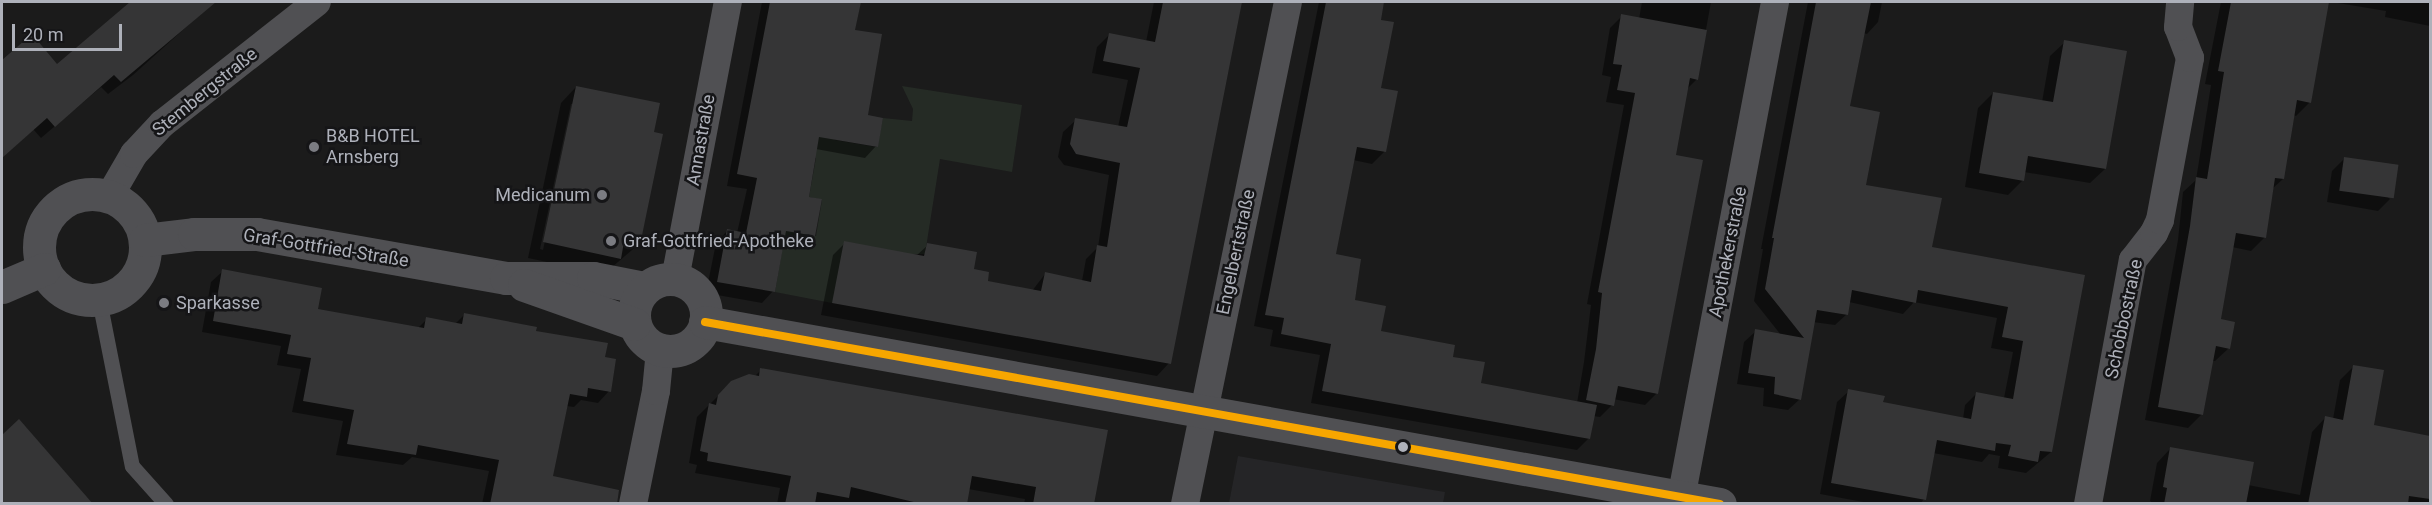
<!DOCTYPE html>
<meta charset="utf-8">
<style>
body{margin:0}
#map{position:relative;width:2432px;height:505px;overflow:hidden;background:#1b1b1b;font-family:Roboto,sans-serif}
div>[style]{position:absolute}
.built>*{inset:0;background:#252527}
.green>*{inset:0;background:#252b25}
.shadow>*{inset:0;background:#0007}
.building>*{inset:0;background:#353536;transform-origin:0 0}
.service>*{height:15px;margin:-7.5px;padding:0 7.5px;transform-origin:7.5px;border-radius:7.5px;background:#505053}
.minor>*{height:28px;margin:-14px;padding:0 14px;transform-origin:14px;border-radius:14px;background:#505053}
.tertiary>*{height:33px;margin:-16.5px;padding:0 16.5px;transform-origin:16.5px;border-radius:16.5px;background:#505053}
.tertiary>.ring{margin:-16.5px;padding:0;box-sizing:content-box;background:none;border:33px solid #505053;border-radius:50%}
.bus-1>*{height:8px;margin:-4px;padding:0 4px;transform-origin:4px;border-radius:4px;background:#f7a600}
.dots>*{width:16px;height:16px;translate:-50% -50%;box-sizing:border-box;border:3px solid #151517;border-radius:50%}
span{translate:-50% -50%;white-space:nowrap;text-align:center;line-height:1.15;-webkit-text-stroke:5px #151517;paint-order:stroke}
.street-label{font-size:18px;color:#aeb1ba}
.poi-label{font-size:18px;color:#aeb1ba}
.left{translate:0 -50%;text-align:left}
.right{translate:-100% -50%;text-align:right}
.frame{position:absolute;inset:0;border:3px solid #aeb1ba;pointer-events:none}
.scale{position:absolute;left:12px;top:24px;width:110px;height:27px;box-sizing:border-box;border:3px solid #aeb1ba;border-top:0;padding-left:8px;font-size:18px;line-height:21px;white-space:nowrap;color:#aeb1ba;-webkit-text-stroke:4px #151517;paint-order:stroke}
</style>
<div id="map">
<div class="built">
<i style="clip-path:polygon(1238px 456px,1427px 489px,1445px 492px,1443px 503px,1229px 503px)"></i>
</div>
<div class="green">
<i style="clip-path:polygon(902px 86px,1022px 105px,1012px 172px,940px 159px,925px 254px,911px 254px,832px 303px,775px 292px,784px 240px,781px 230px,816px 236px,822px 200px,809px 197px,816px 158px,796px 154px,804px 108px,835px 140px,877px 147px,883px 118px,912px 121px,913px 109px)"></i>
</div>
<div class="shadow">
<i style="clip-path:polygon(133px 2px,214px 2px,133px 75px,108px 94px,101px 87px,41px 138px,33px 129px,2px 157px,2px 62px,32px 36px,57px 66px)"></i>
<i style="clip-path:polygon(762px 2px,859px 2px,854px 31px,867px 116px,876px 146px,865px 158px,816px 149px,808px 198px,814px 235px,802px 247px,782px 243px,773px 291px,762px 303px,706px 293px,716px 243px,727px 231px,737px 233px,747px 189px,727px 186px)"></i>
<i style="clip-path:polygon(1154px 2px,1241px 2px,1169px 363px,1157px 376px,821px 315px,833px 255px,845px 243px,916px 256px,928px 245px,972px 270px,986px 282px,1032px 291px,1045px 274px,1082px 281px,1086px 259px,1098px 247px,1109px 175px,1064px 165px,1058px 157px,1063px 132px,1076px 120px,1118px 127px,1128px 80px,1092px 73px,1097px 47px,1110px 34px,1146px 42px)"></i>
<i style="clip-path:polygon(1319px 2px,1382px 2px,1379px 21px,1379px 89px,1384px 152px,1372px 164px,1353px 160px,1334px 255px,1353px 301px,1379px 332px,1451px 358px,1480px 384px,1577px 403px,1584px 362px,1591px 305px,1587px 304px,1624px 105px,1606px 102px,1611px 77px,1602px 75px,1610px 28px,1622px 16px,1639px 19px,1642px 2px,1711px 2px,1697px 79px,1687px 89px,1674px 156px,1657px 393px,1645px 405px,1613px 399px,1612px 405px,1600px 417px,1593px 416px,1589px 438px,1577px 450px,1311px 403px,1320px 355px,1270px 346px,1273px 330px,1254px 326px)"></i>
<i style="clip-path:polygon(1808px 2px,1882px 2px,1878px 22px,1867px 34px,1863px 33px,1849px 108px,1865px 186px,1930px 248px,2083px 277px,2051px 452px,2026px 473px,1998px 468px,2000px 456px,1989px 454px,1982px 462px,1933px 453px,1924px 499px,1920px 504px,1874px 504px,1820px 494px,1837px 402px,1849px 391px,1882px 404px,1963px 419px,1965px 405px,1977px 393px,2004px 398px,2013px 352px,1991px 348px,1997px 318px,1914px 302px,1903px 314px,1849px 302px,1847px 314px,1835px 325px,1813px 322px,1800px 399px,1788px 410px,1763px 406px,1764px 388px,1737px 384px,1744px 342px,1756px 331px,1781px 335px,1754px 301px,1763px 249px,1761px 249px)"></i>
<i style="clip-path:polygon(2221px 2px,2327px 2px,2310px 102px,2296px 116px,2293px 115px,2283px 179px,2272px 189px,2265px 237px,2251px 251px,2232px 247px,2219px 321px,2229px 348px,2215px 361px,2211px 361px,2201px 415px,2188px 428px,2145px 420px,2178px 240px,2183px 192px,2196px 180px,2211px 85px,2205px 84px)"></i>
<i style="clip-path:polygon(2332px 2px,2430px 2px,2430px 26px,2385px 17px,2386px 11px)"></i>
<i style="clip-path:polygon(2065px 42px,2105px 169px,2090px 183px,2024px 172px,2023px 180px,2008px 195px,1965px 187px,1978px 108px,1993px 93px,2042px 102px,2050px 56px)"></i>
<i style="clip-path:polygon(evenodd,576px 87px,652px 133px,639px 244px,604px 274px,528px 258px,561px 103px,576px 87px,571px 104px,574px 104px,543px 250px,540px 249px,571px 104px)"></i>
<i style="clip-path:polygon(2344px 159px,2390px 199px,2378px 211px,2327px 202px,2332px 171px)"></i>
<i style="clip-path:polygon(223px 271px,317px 310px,418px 328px,427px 319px,455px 324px,464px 315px,534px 332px,604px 358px,609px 391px,598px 403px,581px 400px,574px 407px,566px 406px,552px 477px,588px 504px,482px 504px,489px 471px,412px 457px,403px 465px,336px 455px,343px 421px,292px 412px,301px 369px,277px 365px,281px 346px,202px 332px,211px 282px)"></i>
<i style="clip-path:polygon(2354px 366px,2372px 426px,2430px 437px,2430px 504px,2154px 504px,2150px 501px,2157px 463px,2170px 449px,2248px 485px,2300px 495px,2312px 432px,2325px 418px,2333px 419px,2340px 380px)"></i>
<i style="clip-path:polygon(761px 370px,1094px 504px,1024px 504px,1025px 499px,968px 489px,965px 504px,777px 504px,780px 488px,695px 473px,697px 465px,689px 463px,697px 417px,732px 382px,754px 377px)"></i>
<i style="clip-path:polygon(19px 422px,91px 504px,2px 504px,2px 437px)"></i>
</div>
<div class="building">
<i style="clip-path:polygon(130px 2px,216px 2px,121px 82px,114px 75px,55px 127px,47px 118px,2px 158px,2px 60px,32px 34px,57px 64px)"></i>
<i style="clip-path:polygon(770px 2px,861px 2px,855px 30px,882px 34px,868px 115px,883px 118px,878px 147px,819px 137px,809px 197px,822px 199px,815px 236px,786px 231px,775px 292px,717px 282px,727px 229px,746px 233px,757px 178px,737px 174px)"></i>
<i style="clip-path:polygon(1163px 2px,1242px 2px,1171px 364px,832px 303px,844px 241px,924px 256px,927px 243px,977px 252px,974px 269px,989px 272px,988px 281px,1041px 291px,1045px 272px,1091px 282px,1097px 245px,1107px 247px,1120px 163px,1076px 154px,1070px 144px,1075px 118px,1127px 127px,1140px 68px,1103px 61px,1109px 33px,1155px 42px)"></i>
<i style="clip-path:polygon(1326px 2px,1384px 2px,1381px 20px,1394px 22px,1381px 88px,1398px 91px,1386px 152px,1357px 147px,1336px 254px,1361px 259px,1355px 300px,1386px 306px,1381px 331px,1455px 345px,1453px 357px,1485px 362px,1481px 383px,1597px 405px,1590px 439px,1322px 391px,1331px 344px,1281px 334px,1284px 318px,1265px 315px)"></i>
<i style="clip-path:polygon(1816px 2px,1871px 2px,1850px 106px,1880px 112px,1866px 185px,1942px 198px,1932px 247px,2085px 275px,2052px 452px,2040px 451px,2038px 462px,2008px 456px,2011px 445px,1996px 443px,1995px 451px,1937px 440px,1926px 500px,1831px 483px,1848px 389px,1885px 396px,1883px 402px,1971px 419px,1976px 392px,2013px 399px,2023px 341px,2002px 337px,2008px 307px,1918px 290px,1916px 303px,1852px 290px,1848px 315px,1817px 310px,1801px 400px,1774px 394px,1775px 377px,1748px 373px,1755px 329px,1804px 338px,1765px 289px,1774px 238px,1772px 238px)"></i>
<i style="clip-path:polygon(2231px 2px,2329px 2px,2311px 103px,2297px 100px,2284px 179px,2275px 178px,2266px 238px,2236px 233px,2221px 319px,2235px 322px,2230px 349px,2216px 346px,2203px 415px,2158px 407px,2190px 226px,2196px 177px,2207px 179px,2224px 72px,2218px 71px)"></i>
<i style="clip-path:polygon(1621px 14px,1707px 30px,1698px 80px,1690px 78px,1676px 155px,1703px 160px,1658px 394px,1618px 386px,1614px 406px,1586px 400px,1596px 349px,1602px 293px,1598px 292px,1635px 93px,1617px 90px,1622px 65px,1613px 64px)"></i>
<i style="clip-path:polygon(2064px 40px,2127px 51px,2106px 169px,2028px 156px,2024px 181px,1979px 173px,1993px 92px,2053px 102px)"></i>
<i style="clip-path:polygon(576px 86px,660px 103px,654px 132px,663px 134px,640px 245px,624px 242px,621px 259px,543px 242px)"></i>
<i style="left:2344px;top:157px;width:55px;height:34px;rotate:8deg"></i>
<i style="clip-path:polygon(222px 269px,322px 288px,318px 309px,424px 328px,426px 317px,462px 324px,464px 313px,537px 327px,536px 331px,608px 343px,605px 357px,616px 359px,611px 392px,588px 388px,587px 397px,570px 394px,553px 476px,619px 490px,617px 504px,490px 504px,499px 460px,418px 445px,416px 455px,347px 444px,354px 410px,303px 401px,311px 358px,287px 354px,291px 335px,213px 321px)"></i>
<i style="clip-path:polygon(2353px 365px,2384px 370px,2374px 425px,2430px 436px,2430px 499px,2409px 496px,2408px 504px,2308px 504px,2325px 416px,2343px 420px)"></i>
<i style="clip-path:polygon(760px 368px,1108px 430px,1094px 504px,1033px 504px,1036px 487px,972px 476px,967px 504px,922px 504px,851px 487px,849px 498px,817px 492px,815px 504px,785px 504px,791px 476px,707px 461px,708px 453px,700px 451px,709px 403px,716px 405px,718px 395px,731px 381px,749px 374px,759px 376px)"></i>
<i style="clip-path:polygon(19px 419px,93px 504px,2px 504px,2px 435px)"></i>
<i style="clip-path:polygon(2170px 447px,2254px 462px,2246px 504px,2164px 504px,2167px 488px,2163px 487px)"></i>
</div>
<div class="service">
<i style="left:99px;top:300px;width:169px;rotate:78.8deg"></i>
<i style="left:132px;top:466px;width:51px;rotate:48.2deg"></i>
</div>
<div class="minor">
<i style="left:109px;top:197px;width:50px;rotate:-59.8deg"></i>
<i style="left:134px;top:154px;width:41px;rotate:-47deg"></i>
<i style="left:162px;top:124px;width:197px;rotate:-38.2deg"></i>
<i style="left:675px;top:279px;width:282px;rotate:-79.2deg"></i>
<i style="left:633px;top:504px;width:115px;rotate:-78.5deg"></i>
<i style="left:656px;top:391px;width:41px;rotate:-84.4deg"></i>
<i style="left:1185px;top:504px;width:512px;rotate:-78.41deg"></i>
<i style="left:1680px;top:504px;width:511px;rotate:-79.28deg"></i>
<i style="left:2088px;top:504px;width:248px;rotate:-79.6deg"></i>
<i style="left:2133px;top:260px;width:34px;rotate:-52deg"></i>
<i style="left:2154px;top:233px;width:14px;rotate:-65deg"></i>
<i style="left:2160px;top:220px;width:165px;rotate:-79.5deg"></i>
<i style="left:2190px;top:58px;width:33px;rotate:-111deg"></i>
<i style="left:2178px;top:27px;width:25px;rotate:-85deg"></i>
</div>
<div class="tertiary">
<i class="ring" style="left:39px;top:194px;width:73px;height:73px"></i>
<i style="left:145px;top:240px;width:49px;rotate:-7deg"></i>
<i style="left:194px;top:234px;width:63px"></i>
<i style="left:257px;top:234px;width:253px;rotate:10deg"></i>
<i style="left:506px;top:278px;width:87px"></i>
<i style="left:593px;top:278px;width:52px;rotate:11.1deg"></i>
<i class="ring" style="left:634px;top:279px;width:39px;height:39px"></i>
<i style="left:524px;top:285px;width:117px;rotate:19.5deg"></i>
<i style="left:2px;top:287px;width:46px;rotate:-23.2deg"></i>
<i style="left:705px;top:322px;width:1031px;rotate:10.17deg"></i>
</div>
<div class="bus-1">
<i style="left:705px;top:322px;width:1031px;rotate:10.17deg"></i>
</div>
<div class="dots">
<i style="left:314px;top:147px;background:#7b7c82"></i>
<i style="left:602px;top:195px;background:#7b7c82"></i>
<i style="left:611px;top:241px;background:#7b7c82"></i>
<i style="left:164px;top:303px;background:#7b7c82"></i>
<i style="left:1403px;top:447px;background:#aeb1ba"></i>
</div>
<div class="street-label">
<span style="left:205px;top:92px;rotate:-39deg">Stembergstraße</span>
<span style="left:701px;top:140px;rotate:-80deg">Annastraße</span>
<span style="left:326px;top:248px;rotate:9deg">Graf-Gottfried-Straße</span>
<span style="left:1236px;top:252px;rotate:-78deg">Engelbertstraße</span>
<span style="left:1728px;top:252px;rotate:-79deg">Apothekerstraße</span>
<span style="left:2124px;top:319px;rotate:-78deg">Schobbostraße</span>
</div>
<div class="poi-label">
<span class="left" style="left:326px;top:147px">B&amp;B HOTEL<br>Arnsberg</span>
<span class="right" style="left:590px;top:195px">Medicanum</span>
<span class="left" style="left:623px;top:241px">Graf-Gottfried-Apotheke</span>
<span class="left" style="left:176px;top:303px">Sparkasse</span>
</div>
<div class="frame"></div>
<div class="scale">20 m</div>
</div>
